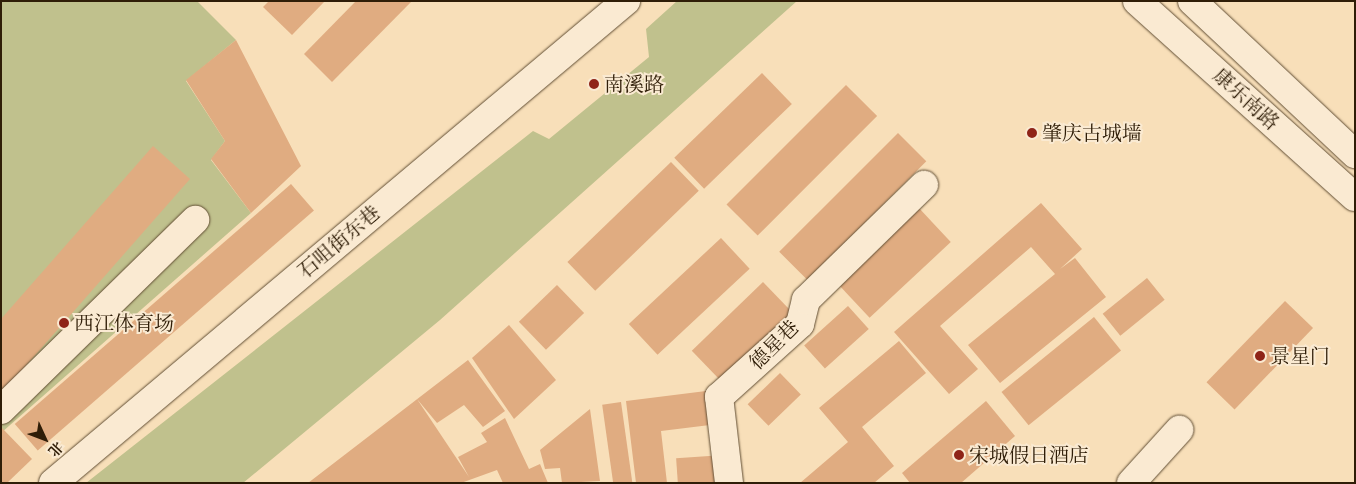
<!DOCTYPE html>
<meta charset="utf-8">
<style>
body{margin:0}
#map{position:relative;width:1356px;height:484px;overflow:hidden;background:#f8dfb9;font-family:"EB Garamond","Noto Serif SC",serif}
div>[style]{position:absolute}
.green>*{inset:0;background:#c0c18d}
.building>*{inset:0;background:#e0ac81;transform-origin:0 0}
.roads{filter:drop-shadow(0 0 1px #614e34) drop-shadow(0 0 1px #614e34)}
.minor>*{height:28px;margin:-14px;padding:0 14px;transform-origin:14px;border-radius:14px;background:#faead2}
.dots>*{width:14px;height:14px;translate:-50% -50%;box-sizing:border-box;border:2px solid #faead2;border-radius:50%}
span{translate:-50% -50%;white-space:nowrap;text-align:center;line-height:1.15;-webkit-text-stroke:4px #faead2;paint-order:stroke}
.poi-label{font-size:20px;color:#2f1d07}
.left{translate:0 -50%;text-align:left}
.street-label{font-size:20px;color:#2f1d07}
.frame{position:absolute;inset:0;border:2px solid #2f1d07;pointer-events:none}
.north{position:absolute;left:20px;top:414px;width:50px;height:50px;-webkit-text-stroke:4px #faead2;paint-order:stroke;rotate:133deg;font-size:14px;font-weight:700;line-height:20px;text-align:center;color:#2f1d07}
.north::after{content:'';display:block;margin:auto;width:18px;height:22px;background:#2f1d07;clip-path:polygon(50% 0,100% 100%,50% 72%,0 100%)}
</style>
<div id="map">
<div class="green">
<i style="clip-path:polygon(1px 1px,197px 1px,236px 40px,186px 81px,225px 141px,211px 160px,251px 213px,1px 433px)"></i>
<i style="clip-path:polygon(677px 1px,797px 1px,440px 320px,243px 483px,86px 483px,533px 131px,549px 139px,649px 57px,646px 29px)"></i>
</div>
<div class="building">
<i style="clip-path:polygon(269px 1px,325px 1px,292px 35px,263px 7px)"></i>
<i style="clip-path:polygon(356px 1px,412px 1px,332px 82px,304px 54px)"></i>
<i style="clip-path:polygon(236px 40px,301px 166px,251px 213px,211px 159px,225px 141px,186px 80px)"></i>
<i style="left:762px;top:73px;width:43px;height:122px;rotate:46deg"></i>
<i style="left:846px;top:85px;width:44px;height:169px;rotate:45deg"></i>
<i style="left:898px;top:133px;width:40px;height:168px;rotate:45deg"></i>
<i style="clip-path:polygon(153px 146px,190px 179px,1px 394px,1px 319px)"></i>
<i style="left:671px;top:162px;width:40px;height:144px;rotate:46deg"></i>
<i style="left:291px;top:184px;width:35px;height:366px;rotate:49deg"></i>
<i style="clip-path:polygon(1041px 203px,1082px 249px,1060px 269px,1075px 258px,1106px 297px,1000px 383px,968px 345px,1055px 274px,1031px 247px,940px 326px,978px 369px,949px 394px,894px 332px)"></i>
<i style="left:918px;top:207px;width:48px;height:111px;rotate:47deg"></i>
<i style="left:721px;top:238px;width:42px;height:126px;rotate:47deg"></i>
<i style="left:1147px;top:278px;width:28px;height:57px;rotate:51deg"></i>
<i style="left:763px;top:282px;width:42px;height:99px;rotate:46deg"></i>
<i style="left:557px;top:285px;width:39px;height:53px;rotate:46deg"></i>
<i style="left:1285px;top:301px;width:39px;height:113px;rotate:44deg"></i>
<i style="left:848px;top:306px;width:31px;height:59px;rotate:48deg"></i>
<i style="left:1094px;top:317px;width:43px;height:119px;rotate:51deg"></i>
<i style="clip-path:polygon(509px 325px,556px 380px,514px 419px,472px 358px)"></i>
<i style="clip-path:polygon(899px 341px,926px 373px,862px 427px,894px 466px,874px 483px,800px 483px,848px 442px,819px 408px)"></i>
<i style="clip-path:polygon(468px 360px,505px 411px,483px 427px,464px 405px,437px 423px,417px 399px,469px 477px,458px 457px,487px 442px,481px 433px,505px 418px,529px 469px,540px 464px,548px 483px,503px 483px,497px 470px,461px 483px,308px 483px)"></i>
<i style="left:780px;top:373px;width:30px;height:45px;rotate:46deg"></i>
<i style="clip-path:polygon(706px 391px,710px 425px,661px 431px,667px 483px,636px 483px,626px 401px)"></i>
<i style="clip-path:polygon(986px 401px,1015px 436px,961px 483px,910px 483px,902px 473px)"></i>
<i style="left:621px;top:402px;width:82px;height:19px;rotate:82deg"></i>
<i style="clip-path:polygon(590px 409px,600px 481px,562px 483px,560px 468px,545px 469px,540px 450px)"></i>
<i style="clip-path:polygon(2px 428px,32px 459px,7px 483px,1px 483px)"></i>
<i style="left:724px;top:455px;width:28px;height:48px;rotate:86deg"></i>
</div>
<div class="roads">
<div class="minor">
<i style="left:1137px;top:1px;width:293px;rotate:42deg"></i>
<i style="left:1192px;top:1px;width:224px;rotate:43.2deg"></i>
<i style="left:1px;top:410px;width:272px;rotate:-44.4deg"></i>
<i style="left:53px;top:483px;width:749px;rotate:-40.07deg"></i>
<i style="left:729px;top:483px;width:87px;rotate:-96.6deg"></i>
<i style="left:719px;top:397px;width:109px;rotate:-42deg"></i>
<i style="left:800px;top:324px;width:25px;rotate:-76deg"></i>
<i style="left:806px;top:300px;width:165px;rotate:-44.3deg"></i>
<i style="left:1131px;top:483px;width:72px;rotate:-47.8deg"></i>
</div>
</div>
<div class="dots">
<i style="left:594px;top:84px;background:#8f2418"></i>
<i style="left:1032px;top:133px;background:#8f2418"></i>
<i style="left:64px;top:323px;background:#8f2418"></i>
<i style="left:1260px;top:356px;background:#8f2418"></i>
<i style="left:959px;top:455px;background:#8f2418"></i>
</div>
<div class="poi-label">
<span class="left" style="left:604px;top:84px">南溪路</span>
<span class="left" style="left:1042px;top:133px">肇庆古城墙</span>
<span class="left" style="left:74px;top:323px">西江体育场</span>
<span class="left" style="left:1270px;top:356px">景星门</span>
<span class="left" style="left:969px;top:455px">宋城假日酒店</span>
</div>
<div class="street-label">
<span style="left:1246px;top:99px;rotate:42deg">康乐南路</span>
<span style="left:339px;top:242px;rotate:-40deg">石咀街东巷</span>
<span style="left:774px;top:345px;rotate:-45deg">德星巷</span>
</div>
<div class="frame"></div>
<div class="north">北</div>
</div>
